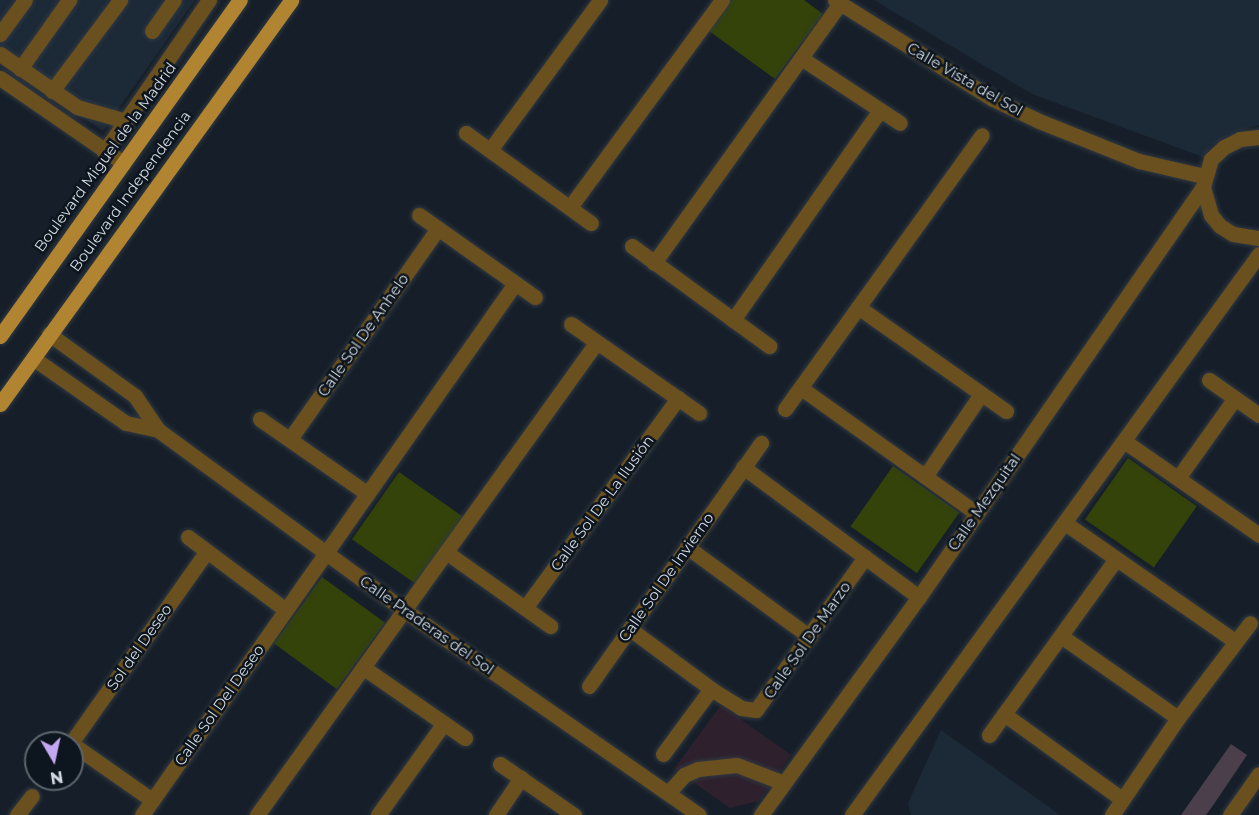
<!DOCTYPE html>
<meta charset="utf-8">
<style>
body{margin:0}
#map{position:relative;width:1259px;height:815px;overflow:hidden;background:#161f29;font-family:Montserrat,sans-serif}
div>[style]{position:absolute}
.commercial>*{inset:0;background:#2e202d}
.built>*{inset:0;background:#1c2937}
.green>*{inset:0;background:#34430a;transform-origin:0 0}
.building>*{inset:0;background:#4a3f4a}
.roads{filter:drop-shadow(0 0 2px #303942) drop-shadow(0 0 2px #303942)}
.minor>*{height:15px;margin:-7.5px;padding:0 7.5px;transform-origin:7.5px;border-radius:7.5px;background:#6b501f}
.major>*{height:15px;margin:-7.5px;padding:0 7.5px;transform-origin:7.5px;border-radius:7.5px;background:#b08430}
span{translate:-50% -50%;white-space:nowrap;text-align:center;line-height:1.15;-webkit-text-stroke:5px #0d161f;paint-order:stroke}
.street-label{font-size:15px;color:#d2d8df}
.north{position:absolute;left:24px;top:731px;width:60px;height:60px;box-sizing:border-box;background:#0d161f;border:2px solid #5c646c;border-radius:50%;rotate:171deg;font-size:16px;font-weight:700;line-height:24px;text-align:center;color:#d2d8df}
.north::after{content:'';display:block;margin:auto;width:21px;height:27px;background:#c4a7f1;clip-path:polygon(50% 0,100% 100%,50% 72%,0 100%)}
</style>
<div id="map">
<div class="commercial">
<i style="clip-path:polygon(721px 705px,791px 755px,759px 801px,730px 808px,674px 769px)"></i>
</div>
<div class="built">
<i style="clip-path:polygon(0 0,195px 0,103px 131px,0 60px)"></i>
<i style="clip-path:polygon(874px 0,1259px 0,1259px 125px,1236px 131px,1212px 145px,1203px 157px,1032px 94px)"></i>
<i style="clip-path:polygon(941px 730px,1060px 815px,911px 815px,908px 803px)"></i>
</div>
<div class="green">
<i style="clip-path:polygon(731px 0,804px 0,823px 14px,775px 79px,709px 31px)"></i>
<i style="left:1128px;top:458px;width:84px;height:75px;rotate:35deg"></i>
<i style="left:893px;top:466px;width:81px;height:74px;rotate:35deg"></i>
<i style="left:399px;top:472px;width:78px;height:82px;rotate:35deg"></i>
<i style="left:322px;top:577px;width:78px;height:82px;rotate:36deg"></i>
</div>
<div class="building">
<i style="clip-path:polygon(1231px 744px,1247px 755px,1214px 804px,1206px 815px,1181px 815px)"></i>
</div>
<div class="roads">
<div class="minor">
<i style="left:835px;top:0;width:186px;rotate:32.1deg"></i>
<i style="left:993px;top:99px;width:51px;rotate:25.6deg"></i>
<i style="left:1039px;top:121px;width:108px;rotate:21.8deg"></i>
<i style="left:1139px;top:161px;width:67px;rotate:13deg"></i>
<i style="left:152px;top:31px;width:38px;rotate:-55deg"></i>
<i style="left:0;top:34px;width:42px;rotate:-53.7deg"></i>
<i style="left:0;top:54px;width:93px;rotate:34.5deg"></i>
<i style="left:77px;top:107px;width:51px;rotate:15.9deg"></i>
<i style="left:801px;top:58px;width:118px;rotate:33.3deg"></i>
<i style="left:20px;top:69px;width:85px;rotate:-54.6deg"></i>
<i style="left:0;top:78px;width:150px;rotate:34.6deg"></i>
<i style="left:52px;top:91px;width:114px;rotate:-53.2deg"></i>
<i style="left:466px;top:133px;width:154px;rotate:35.8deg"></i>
<i style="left:1259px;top:137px;width:19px;rotate:174deg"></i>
<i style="left:1240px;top:139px;width:18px;rotate:153deg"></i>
<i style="left:1224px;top:147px;width:18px;rotate:137deg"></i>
<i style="left:1211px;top:159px;width:29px;rotate:106deg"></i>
<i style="left:1203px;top:187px;width:29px;rotate:74deg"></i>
<i style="left:1211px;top:215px;width:14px;rotate:51deg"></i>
<i style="left:1220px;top:226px;width:15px;rotate:32deg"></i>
<i style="left:1233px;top:234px;width:26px;rotate:9deg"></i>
<i style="left:490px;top:150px;width:186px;rotate:-53.7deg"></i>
<i style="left:104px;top:152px;width:185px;rotate:-55.4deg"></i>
<i style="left:570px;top:207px;width:257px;rotate:-53.7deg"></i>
<i style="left:419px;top:215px;width:142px;rotate:35.3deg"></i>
<i style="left:632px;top:246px;width:170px;rotate:36.1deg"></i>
<i style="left:654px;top:263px;width:320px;rotate:-54.4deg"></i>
<i style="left:858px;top:307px;width:181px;rotate:35.1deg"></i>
<i style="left:733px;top:320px;width:256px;rotate:-55deg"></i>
<i style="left:571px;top:324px;width:156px;rotate:34.8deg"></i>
<i style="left:49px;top:334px;width:106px;rotate:35.8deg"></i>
<i style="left:135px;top:396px;width:41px;rotate:55.9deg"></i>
<i style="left:158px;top:430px;width:305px;rotate:36.2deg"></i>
<i style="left:404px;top:610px;width:359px;rotate:34.8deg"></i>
<i style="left:33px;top:358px;width:113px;rotate:35deg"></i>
<i style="left:126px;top:423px;width:33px;rotate:12deg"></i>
<i style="left:1209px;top:380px;width:61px;rotate:35deg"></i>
<i style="left:801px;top:388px;width:215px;rotate:35.5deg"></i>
<i style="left:785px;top:409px;width:337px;rotate:-54.3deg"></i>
<i style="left:260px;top:419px;width:131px;rotate:34.8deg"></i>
<i style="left:290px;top:439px;width:254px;rotate:-54.9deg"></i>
<i style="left:1124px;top:441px;width:165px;rotate:34.8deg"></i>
<i style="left:743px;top:467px;width:219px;rotate:36.5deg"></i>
<i style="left:926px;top:475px;width:98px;rotate:-55.8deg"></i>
<i style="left:1178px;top:478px;width:98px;rotate:-54.5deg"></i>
<i style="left:1065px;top:523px;width:207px;rotate:34.8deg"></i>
<i style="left:188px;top:537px;width:122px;rotate:36.7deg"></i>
<i style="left:687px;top:547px;width:152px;rotate:36.2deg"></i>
<i style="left:446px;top:552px;width:128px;rotate:35.4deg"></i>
<i style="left:525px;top:608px;width:260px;rotate:-53.9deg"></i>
<i style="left:630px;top:629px;width:101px;rotate:36.5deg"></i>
<i style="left:711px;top:689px;width:36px;rotate:32deg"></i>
<i style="left:741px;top:708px;width:15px;rotate:8deg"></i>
<i style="left:756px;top:710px;width:188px;rotate:-54.5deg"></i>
<i style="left:1061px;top:636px;width:143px;rotate:35deg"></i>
<i style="left:364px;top:668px;width:123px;rotate:34.7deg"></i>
<i style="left:589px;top:686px;width:298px;rotate:-54.7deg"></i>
<i style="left:1004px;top:714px;width:145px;rotate:35.8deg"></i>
<i style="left:989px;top:735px;width:217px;rotate:-54.2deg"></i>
<i style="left:71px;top:743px;width:235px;rotate:-54.7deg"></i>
<i style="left:72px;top:744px;width:98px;rotate:35deg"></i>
<i style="left:663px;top:754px;width:81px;rotate:-53.6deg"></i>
<i style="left:500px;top:764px;width:90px;rotate:34.6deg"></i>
<i style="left:668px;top:793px;width:24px;rotate:-48deg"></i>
<i style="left:684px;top:775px;width:15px;rotate:-23deg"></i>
<i style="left:698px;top:769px;width:39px;rotate:-6deg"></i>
<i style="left:737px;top:765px;width:50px;rotate:21deg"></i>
<i style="left:17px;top:815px;width:24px;rotate:-52deg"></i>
<i style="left:142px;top:815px;width:648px;rotate:-54.94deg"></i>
<i style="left:257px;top:815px;width:581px;rotate:-54.31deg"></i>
<i style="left:378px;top:815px;width:113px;rotate:-54.3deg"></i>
<i style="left:496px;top:815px;width:45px;rotate:-56deg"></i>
<i style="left:761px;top:815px;width:269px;rotate:-54.1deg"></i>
<i style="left:919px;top:597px;width:499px;rotate:-55.3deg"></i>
<i style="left:852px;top:815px;width:693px;rotate:-54.04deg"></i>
<i style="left:1112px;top:815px;width:117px;rotate:-55.8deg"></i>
<i style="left:1178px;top:718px;width:119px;rotate:-52.8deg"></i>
<i style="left:1230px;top:815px;width:50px;rotate:-54.7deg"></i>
</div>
<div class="major">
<i style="left:0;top:336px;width:413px;rotate:-54.5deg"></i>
<i style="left:0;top:404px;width:498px;rotate:-54.2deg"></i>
</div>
</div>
<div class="street-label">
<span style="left:965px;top:79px;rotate:30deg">Calle Vista del Sol</span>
<span style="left:105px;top:157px;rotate:-54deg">Boulevard Miguel de la Madrid</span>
<span style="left:130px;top:191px;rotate:-54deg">Boulevard Independencia</span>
<span style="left:363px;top:335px;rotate:-55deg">Calle Sol De Anhelo</span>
<span style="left:984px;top:502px;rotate:-55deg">Calle Mezquital</span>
<span style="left:602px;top:503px;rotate:-54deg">Calle Sol De La Ilusión</span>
<span style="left:666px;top:577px;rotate:-55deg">Calle Sol De Invierno</span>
<span style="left:427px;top:625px;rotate:35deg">Calle Praderas del Sol</span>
<span style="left:807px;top:640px;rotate:-55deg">Calle Sol De Marzo</span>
<span style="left:139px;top:647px;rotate:-55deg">Sol del Deseo</span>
<span style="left:219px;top:705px;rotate:-55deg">Calle Sol Del Deseo</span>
</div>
<div class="north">N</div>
</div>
